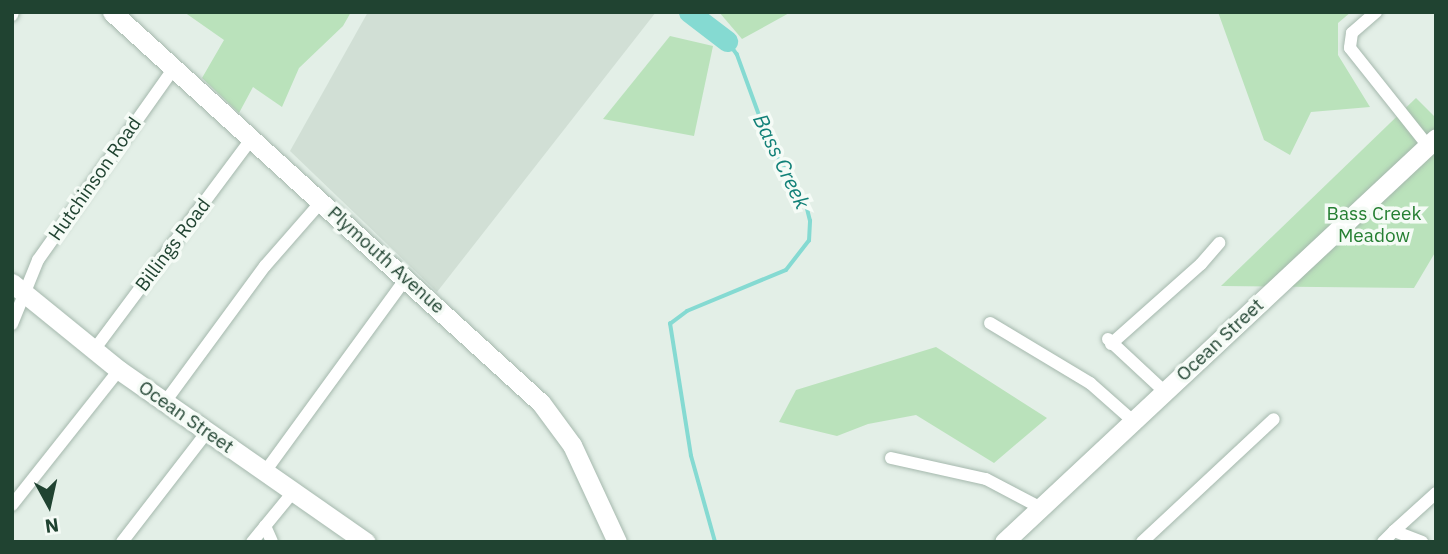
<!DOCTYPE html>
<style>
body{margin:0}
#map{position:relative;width:1448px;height:554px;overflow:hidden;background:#e3efe7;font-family:"IBM Plex Sans",sans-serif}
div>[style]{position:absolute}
.built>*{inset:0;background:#d1dfd5}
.green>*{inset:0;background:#bae2bb}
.stream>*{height:3.5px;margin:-1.75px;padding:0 1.75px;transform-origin:1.75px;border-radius:1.75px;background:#85dad2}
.river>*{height:21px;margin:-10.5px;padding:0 10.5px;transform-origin:10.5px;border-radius:10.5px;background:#85dad2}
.roads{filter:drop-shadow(0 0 2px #a5b8ad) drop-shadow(0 0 2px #a5b8ad)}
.street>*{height:12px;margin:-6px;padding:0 6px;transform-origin:6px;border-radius:6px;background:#fff}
.secondary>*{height:19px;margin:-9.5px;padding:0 9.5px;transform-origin:9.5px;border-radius:9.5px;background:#fff}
span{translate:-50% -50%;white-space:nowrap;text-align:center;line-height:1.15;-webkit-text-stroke:7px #f5fbf6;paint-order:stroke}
.street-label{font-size:19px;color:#204331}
.park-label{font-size:19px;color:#257f32}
.water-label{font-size:21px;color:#128178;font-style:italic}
.frame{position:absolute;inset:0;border:14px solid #204331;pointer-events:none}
.north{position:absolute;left:14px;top:470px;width:70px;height:70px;-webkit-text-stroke:5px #f5fbf6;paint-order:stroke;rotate:172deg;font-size:19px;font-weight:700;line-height:28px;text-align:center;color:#204331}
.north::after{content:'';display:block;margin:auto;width:24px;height:32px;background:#204331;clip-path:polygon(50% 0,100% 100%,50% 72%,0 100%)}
</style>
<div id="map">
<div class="built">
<i style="clip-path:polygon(368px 12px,656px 12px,437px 292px,290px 151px)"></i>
</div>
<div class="green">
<i style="clip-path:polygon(184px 12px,351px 12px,343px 26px,299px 68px,282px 107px,253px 87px,239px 113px,202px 78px,224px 40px)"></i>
<i style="clip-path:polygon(719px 12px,791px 12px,742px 39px)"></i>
<i style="clip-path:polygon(1218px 12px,1351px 12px,1338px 23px,1338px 55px,1370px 107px,1311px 112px,1290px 155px,1264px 140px)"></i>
<i style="clip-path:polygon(670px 36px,713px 46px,694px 136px,603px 119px)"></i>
<i style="clip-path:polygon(1416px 98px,1436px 118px,1436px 251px,1414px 288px,1221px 286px)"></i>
<i style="clip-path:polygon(936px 347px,1047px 418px,994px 463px,916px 415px,868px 424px,837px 436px,779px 422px,796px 390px)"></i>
</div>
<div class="stream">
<i style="left:715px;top:542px;width:89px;rotate:-105.6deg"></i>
<i style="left:691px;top:456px;width:134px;rotate:-99deg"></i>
<i style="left:670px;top:324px;width:21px;rotate:-37deg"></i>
<i style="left:687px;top:311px;width:107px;rotate:-22.5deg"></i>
<i style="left:786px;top:270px;width:37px;rotate:-52deg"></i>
<i style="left:809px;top:241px;width:20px;rotate:-87deg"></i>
<i style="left:810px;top:221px;width:16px;rotate:-104deg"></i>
<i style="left:806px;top:205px;width:72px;rotate:-120.8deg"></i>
<i style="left:769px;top:143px;width:94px;rotate:-110deg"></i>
<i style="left:737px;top:55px;width:17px;rotate:-126deg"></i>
</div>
<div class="river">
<i style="left:689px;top:12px;width:48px;rotate:37.3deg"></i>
</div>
<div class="roads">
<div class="street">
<i style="left:1376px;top:12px;width:32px;rotate:139deg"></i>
<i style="left:1352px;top:33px;width:15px;rotate:98deg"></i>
<i style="left:1350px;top:48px;width:125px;rotate:51.5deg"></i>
<i style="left:12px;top:15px;width:3px;rotate:-72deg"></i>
<i style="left:990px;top:323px;width:117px;rotate:31deg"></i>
<i style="left:1090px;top:383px;width:57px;rotate:41.5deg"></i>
<i style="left:12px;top:324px;width:69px;rotate:-67.9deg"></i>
<i style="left:38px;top:260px;width:235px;rotate:-54.7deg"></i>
<i style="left:1108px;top:339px;width:78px;rotate:42.9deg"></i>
<i style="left:1111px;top:344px;width:120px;rotate:-41.6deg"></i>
<i style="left:1201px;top:264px;width:28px;rotate:-49deg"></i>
<i style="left:94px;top:350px;width:263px;rotate:-53.3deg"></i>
<i style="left:165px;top:402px;width:169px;rotate:-53.7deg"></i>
<i style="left:265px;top:266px;width:86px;rotate:-48.8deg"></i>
<i style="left:891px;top:458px;width:97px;rotate:12.5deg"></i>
<i style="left:986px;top:479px;width:62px;rotate:27.8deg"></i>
<i style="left:264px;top:473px;width:241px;rotate:-53.9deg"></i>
<i style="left:12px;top:505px;width:172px;rotate:-51.6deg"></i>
<i style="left:265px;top:526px;width:17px;rotate:66deg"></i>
<i style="left:1394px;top:531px;width:57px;rotate:-42.1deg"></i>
<i style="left:122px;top:542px;width:139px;rotate:-52.3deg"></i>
<i style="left:252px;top:542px;width:65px;rotate:-50.6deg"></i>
<i style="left:1142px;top:542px;width:180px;rotate:-43deg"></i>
<i style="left:1383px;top:542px;width:16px;rotate:-45deg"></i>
<i style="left:1394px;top:531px;width:30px;rotate:21deg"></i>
</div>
<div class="secondary">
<i style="left:112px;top:12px;width:580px;rotate:42.35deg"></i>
<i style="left:541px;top:403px;width:52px;rotate:53.6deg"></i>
<i style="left:572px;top:445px;width:107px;rotate:65.1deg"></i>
<i style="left:12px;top:283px;width:138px;rotate:39.1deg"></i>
<i style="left:119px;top:370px;width:301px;rotate:34.9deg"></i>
<i style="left:1004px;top:542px;width:591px;rotate:-43.08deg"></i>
</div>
</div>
<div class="street-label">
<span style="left:95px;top:179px;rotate:-55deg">Hutchinson Road</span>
<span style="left:173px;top:245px;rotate:-53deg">Billings Road</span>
<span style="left:386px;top:260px;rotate:42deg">Plymouth Avenue</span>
<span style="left:1220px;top:340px;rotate:-43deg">Ocean Street</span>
<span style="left:186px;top:417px;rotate:35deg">Ocean Street</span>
</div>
<div class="park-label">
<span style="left:1374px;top:225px">Bass Creek<br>Meadow</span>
</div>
<div class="water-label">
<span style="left:782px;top:161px;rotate:64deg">Bass Creek</span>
</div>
<div class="frame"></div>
<div class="north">N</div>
</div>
